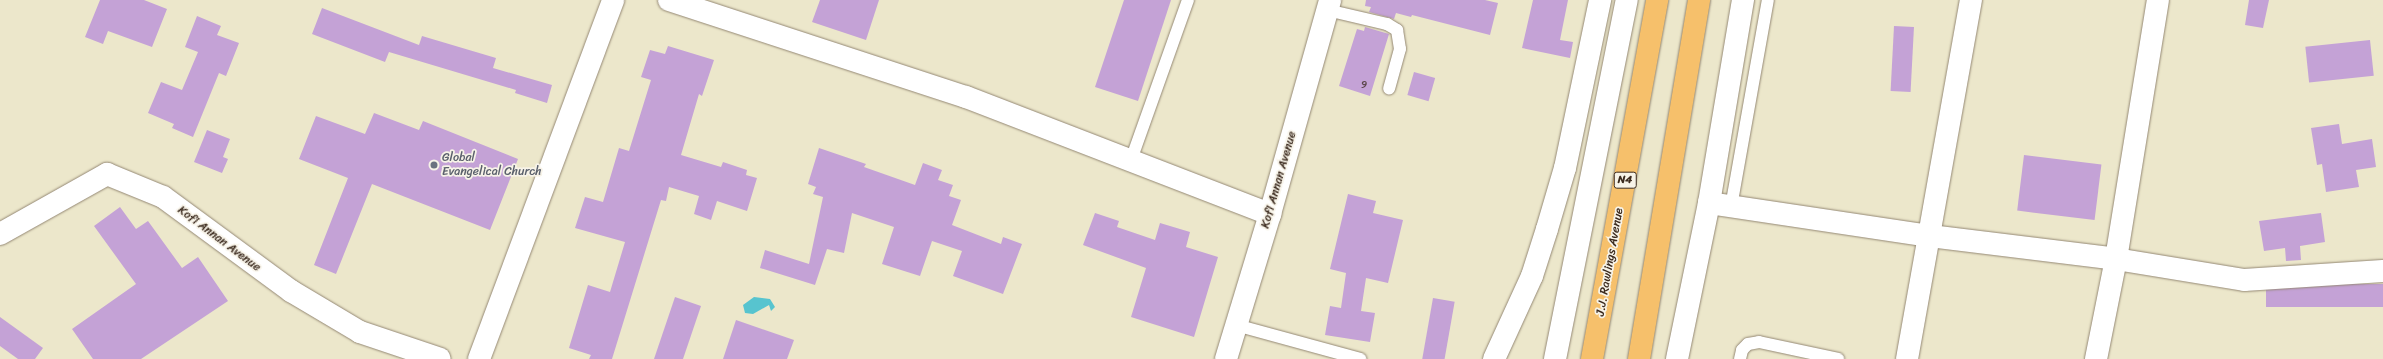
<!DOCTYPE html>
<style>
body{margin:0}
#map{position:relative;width:2383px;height:359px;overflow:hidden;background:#ece7cb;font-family:Sriracha,sans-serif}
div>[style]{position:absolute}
.water>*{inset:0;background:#57c4cf}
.building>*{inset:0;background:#c4a2d6;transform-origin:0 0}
.roads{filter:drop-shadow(0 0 1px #948874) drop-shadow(0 0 1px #948874)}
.lane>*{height:12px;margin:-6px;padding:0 6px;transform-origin:6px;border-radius:6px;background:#fff}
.street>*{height:22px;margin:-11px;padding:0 11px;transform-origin:11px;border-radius:11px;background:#fff}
.highway>*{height:22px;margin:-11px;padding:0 11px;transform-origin:11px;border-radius:11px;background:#f6c06b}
.dots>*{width:11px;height:11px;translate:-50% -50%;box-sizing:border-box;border:2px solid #f7f3e8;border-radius:50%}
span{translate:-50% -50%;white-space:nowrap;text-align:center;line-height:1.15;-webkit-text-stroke:3.5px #f7f3e8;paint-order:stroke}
.number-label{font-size:10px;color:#5d484c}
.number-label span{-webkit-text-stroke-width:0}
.shield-label span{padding:1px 3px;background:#f7f3e8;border:1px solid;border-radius:3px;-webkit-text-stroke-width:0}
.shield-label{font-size:11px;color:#3b2a1e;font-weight:700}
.worship-label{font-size:12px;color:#5b616d}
.left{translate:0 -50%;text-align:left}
.street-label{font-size:12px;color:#3b2a1e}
</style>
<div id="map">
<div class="water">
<i style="clip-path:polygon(754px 297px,770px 299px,775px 307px,771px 311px,769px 305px,753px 314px,745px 313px,743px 305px)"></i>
</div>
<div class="building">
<i style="clip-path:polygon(100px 0,144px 0,167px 9px,152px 47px,108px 31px,103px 44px,85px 37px)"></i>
<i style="clip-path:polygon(820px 0,879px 0,866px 40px,812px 22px)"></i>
<i style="clip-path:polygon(1124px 0,1171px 0,1138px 101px,1095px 87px)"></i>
<i style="clip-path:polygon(1366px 0,1485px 0,1498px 3px,1490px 35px,1412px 15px,1411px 17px,1396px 13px,1394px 19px,1369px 12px,1371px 7px,1365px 6px)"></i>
<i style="clip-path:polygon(1533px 0,1568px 0,1560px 40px,1573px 42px,1570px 58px,1522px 48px)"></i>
<i style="clip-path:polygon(2249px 0,2269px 0,2263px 28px,2245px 25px)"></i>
<i style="clip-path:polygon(322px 8px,419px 45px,422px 36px,496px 58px,493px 68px,552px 85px,547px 103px,515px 93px,516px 90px,389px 52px,385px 62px,312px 34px)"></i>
<i style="clip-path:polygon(197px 16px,221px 26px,217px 35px,239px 43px,226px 76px,219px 73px,193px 137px,172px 128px,174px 124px,148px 113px,161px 82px,182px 90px,198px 52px,185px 47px)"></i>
<i style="left:1894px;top:26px;width:20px;height:65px;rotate:3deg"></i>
<i style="clip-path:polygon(1365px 27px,1389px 34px,1370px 96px,1339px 86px,1357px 29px,1364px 31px)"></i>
<i style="left:2370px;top:40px;width:36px;height:65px;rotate:84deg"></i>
<i style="clip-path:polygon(668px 46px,714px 60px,702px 96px,699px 94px,681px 155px,721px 167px,723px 162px,747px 170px,746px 175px,757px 178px,747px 211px,717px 201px,711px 220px,694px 214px,699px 196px,669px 187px,666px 201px,661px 200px,612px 359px,589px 359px,591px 355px,569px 348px,588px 285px,610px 292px,625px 242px,575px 228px,585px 197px,603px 202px,619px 148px,629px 151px,651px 80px,641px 77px,650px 50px,665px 54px)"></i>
<i style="left:1414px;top:72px;width:22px;height:24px;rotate:16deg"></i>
<i style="clip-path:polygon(374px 113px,419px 130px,423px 121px,518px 159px,490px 230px,372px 184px,336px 274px,314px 265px,348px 178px,299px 159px,316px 116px,365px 134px)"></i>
<i style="clip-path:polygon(2339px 124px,2342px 144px,2372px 139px,2376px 167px,2356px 170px,2359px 187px,2326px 192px,2322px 164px,2317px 165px,2311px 128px)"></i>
<i style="clip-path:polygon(207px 130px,230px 139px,223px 157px,228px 159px,222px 173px,194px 162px)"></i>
<i style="clip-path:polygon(819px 148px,866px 164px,864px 167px,915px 185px,923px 163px,942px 170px,938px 180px,953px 185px,949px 196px,961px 200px,952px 225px,1001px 244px,1003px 237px,1022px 244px,1003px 294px,953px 276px,962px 251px,932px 241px,920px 276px,882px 264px,894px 227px,852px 213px,844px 253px,827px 249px,815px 285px,760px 268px,765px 250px,809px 264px,823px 197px,813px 194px,816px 187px,808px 184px)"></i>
<i style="left:2024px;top:155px;width:78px;height:56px;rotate:7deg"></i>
<i style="clip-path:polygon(1348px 194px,1376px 201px,1373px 213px,1403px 220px,1388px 283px,1366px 278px,1361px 311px,1375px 313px,1370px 342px,1325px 335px,1330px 306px,1341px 308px,1346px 273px,1330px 269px)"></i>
<i style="clip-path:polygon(120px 207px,136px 229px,148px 221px,182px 268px,198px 257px,228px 301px,141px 359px,93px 359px,72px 329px,136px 284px,94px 226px)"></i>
<i style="clip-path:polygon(1095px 213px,1119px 221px,1117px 227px,1155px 240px,1160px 223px,1190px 232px,1186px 247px,1218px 257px,1194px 337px,1131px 317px,1146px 268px,1083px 245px)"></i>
<i style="clip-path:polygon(2321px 213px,2325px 242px,2300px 246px,2301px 260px,2286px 261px,2285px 248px,2264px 251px,2259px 221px)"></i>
<i style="left:2383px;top:284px;width:23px;height:117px;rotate:90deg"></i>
<i style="clip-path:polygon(675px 297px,701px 306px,683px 359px,654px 359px)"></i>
<i style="left:1433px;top:298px;width:22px;height:63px;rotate:10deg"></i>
<i style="clip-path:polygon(0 317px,43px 348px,35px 359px,18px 359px,0 346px)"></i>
<i style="clip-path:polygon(736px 320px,794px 340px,787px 359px,723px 359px)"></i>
</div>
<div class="roads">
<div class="lane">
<i style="left:1327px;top:10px;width:62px;rotate:13.1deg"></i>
<i style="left:1387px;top:24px;width:12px;rotate:31deg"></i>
<i style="left:1397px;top:30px;width:19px;rotate:81deg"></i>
<i style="left:1400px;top:49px;width:41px;rotate:105.4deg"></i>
<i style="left:1131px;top:160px;width:170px;rotate:-70.4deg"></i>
<i style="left:1731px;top:207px;width:210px;rotate:-79.9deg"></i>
<i style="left:1236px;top:325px;width:129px;rotate:15.3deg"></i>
<i style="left:1740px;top:359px;width:9px;rotate:-77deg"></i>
<i style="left:1742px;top:350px;width:8px;rotate:-45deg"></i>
<i style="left:1748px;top:344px;width:11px;rotate:-10deg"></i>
<i style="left:1759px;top:342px;width:81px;rotate:12.1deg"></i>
</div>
<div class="street">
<i style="left:669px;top:0;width:312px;rotate:18.1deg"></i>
<i style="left:966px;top:97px;width:326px;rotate:21.1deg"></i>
<i style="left:1709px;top:203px;width:223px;rotate:8.5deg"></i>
<i style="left:1930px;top:236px;width:187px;rotate:7deg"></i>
<i style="left:2116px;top:259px;width:130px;rotate:9.3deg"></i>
<i style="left:2244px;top:280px;width:139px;rotate:-3.7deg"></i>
<i style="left:0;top:234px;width:123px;rotate:-29.3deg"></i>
<i style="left:107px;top:174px;width:61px;rotate:22.3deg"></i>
<i style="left:163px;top:197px;width:159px;rotate:36.3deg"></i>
<i style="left:291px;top:291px;width:80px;rotate:30.7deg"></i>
<i style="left:360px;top:332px;width:84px;rotate:18.6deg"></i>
<i style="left:479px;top:359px;width:383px;rotate:-69.5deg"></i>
<i style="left:1226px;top:359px;width:152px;rotate:-73.1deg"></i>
<i style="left:1270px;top:214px;width:222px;rotate:-74.3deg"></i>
<i style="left:1494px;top:359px;width:91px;rotate:-65.4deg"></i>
<i style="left:1532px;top:276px;width:49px;rotate:-72.3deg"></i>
<i style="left:1547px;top:229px;width:64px;rotate:-73.6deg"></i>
<i style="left:1565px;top:168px;width:172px;rotate:-78.2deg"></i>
<i style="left:1555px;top:359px;width:366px;rotate:-78.7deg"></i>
<i style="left:1677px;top:359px;width:159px;rotate:-78.4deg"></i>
<i style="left:1709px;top:203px;width:206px;rotate:-80.5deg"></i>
<i style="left:1907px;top:359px;width:365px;rotate:-79.9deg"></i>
<i style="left:2096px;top:359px;width:102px;rotate:-78.7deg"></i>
<i style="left:2116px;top:259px;width:262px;rotate:-80.8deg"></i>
</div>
<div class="highway">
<i style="left:1592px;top:359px;width:365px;rotate:-79.7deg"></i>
<i style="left:1639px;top:359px;width:364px;rotate:-80.5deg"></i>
</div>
</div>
<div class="dots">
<i style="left:434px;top:165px;background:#6b7280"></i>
</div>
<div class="number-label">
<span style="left:1364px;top:86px">9</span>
</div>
<div class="shield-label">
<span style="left:1625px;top:180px">N4</span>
</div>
<div class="worship-label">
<span class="left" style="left:442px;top:165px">Global<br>Evangelical Church</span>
</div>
<div class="street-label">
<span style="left:1279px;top:180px;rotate:-74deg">Kofi Annan Avenue</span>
<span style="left:219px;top:239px;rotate:37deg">Kofi Annan Avenue</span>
<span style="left:1610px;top:262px;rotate:-80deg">J.J. Rawlings Avenue</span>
</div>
</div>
